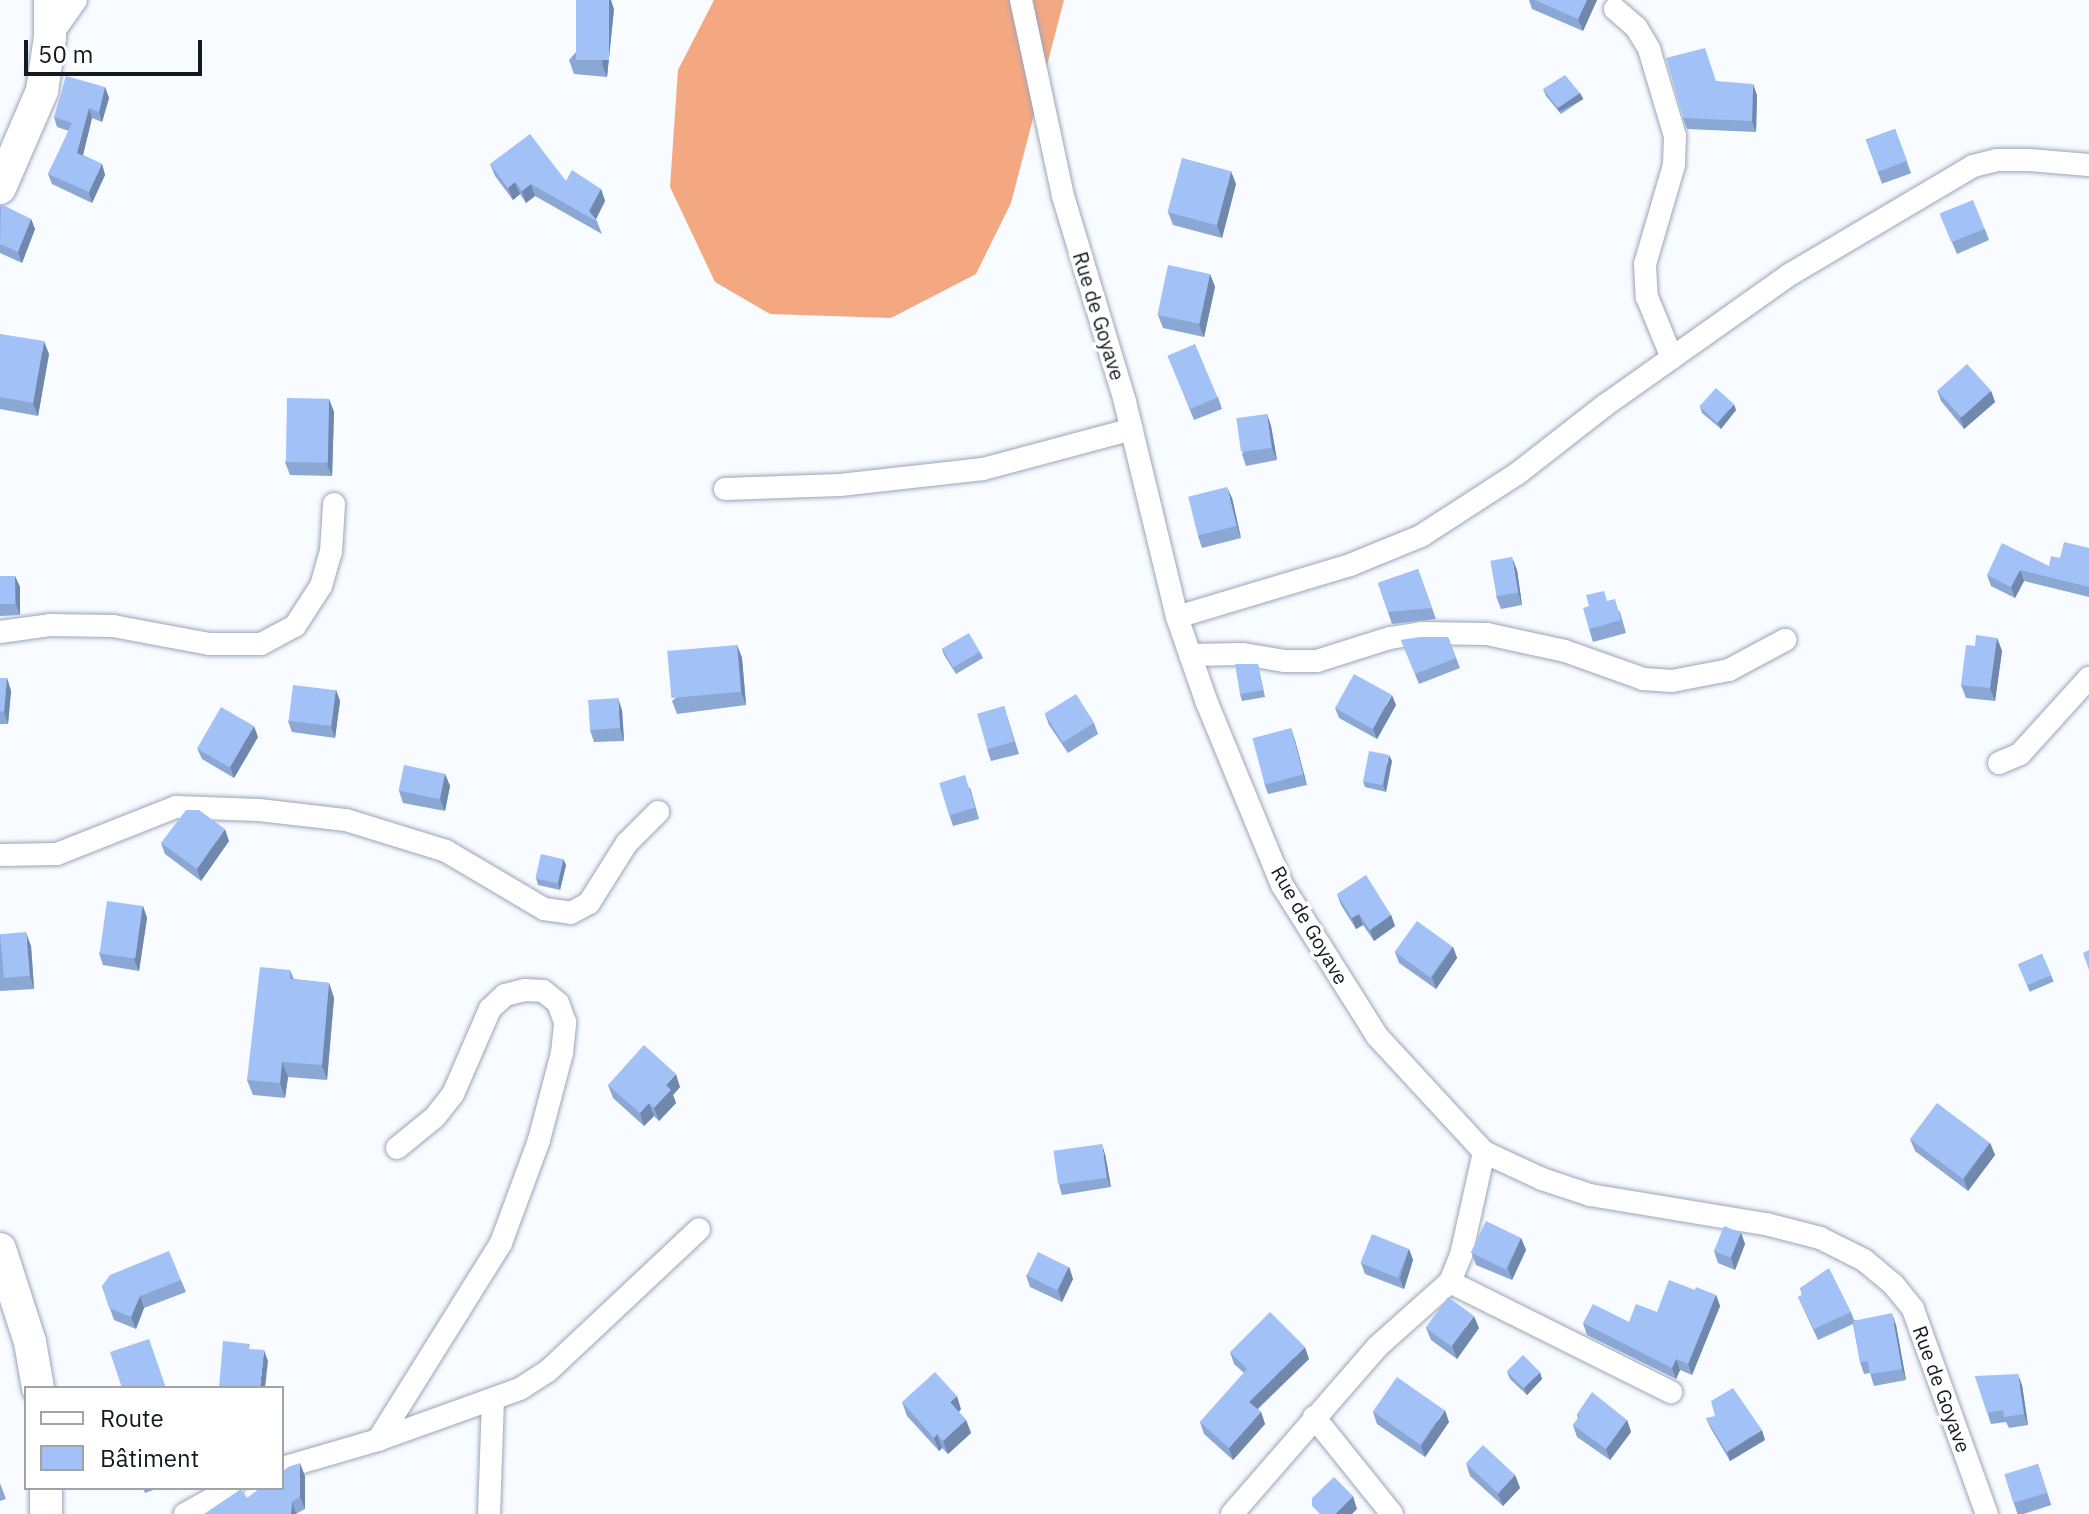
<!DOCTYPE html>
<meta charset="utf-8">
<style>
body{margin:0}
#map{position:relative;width:2089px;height:1514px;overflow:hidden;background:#f8fbff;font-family:"IBM Plex Sans",sans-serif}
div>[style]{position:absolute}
.forest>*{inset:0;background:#f4a882}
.roads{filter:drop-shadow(0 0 2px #9aa5b8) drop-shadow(0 0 2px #9aa5b8)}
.minor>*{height:22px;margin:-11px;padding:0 11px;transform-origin:11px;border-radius:11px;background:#fff}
.secondary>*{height:32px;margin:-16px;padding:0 16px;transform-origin:16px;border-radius:16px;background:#fff}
.wall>*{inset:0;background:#8ba7d4;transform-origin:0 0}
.shaded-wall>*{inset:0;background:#7188ad;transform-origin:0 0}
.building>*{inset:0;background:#a2c2f7;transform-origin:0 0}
span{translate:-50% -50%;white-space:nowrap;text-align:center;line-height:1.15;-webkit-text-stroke:7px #fff;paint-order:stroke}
.street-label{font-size:20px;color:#151920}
.legend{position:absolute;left:24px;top:1386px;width:260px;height:104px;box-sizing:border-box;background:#fff;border:2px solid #a1a3a6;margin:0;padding:10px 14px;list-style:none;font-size:24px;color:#151920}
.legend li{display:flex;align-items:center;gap:16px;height:40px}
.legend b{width:40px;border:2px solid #a1a3a6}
.scale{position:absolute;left:24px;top:40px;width:178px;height:36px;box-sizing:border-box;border:4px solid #151920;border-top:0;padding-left:10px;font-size:24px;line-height:28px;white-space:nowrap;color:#151920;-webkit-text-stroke:6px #fff;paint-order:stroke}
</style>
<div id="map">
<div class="forest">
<i style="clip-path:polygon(714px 0,1064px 0,1011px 203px,976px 274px,891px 318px,770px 314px,715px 282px,670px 187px,678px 70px)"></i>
</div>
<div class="roads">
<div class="minor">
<i style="left:1021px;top:0;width:200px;rotate:77.9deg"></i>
<i style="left:1063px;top:196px;width:215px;rotate:73.2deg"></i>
<i style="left:1125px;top:402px;width:221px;rotate:76.4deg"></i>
<i style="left:1177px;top:617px;width:91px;rotate:70.8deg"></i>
<i style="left:1207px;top:703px;width:197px;rotate:67.6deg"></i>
<i style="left:1282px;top:885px;width:178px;rotate:57.8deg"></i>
<i style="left:1377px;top:1036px;width:158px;rotate:47.3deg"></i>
<i style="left:1484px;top:1152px;width:64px;rotate:25deg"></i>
<i style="left:1542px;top:1179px;width:51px;rotate:18.4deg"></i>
<i style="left:1590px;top:1195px;width:178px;rotate:9.4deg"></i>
<i style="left:1766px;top:1224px;width:56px;rotate:14.5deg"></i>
<i style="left:1820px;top:1238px;width:49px;rotate:26.6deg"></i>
<i style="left:1864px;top:1260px;width:38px;rotate:40deg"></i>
<i style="left:1893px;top:1284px;width:32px;rotate:51deg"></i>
<i style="left:1913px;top:1309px;width:218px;rotate:70.2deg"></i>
<i style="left:1615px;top:9px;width:28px;rotate:41deg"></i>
<i style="left:1636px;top:27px;width:26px;rotate:59deg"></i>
<i style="left:1649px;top:49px;width:91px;rotate:73.4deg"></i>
<i style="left:1675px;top:136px;width:29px;rotate:92deg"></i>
<i style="left:1674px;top:165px;width:103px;rotate:106.3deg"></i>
<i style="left:1645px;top:264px;width:33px;rotate:87deg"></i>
<i style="left:1647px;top:297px;width:66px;rotate:67.7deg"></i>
<i style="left:50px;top:37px;width:45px;rotate:-54.9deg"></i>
<i style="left:725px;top:489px;width:115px;rotate:-2deg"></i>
<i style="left:840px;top:485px;width:144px;rotate:-6.4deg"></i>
<i style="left:983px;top:469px;width:154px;rotate:-15deg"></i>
<i style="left:1177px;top:617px;width:181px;rotate:-16.7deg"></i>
<i style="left:1350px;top:565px;width:77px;rotate:-22.2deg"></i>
<i style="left:1421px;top:536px;width:114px;rotate:-32.9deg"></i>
<i style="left:1517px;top:474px;width:110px;rotate:-38deg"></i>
<i style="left:1604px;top:406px;width:227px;rotate:-35.3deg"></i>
<i style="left:1789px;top:275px;width:214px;rotate:-30.6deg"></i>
<i style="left:1973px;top:166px;width:25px;rotate:-14deg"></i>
<i style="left:1997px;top:160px;width:32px"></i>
<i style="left:2029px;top:160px;width:60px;rotate:4.8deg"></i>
<i style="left:0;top:632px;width:50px;rotate:-8deg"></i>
<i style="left:50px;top:625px;width:63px;rotate:0.9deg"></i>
<i style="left:113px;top:626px;width:98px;rotate:10.6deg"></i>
<i style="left:209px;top:644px;width:52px"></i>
<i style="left:261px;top:644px;width:38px;rotate:-28deg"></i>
<i style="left:295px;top:626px;width:48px;rotate:-57deg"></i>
<i style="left:321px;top:586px;width:35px;rotate:-74deg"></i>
<i style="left:331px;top:552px;width:48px;rotate:-86.4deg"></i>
<i style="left:1190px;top:655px;width:53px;rotate:-1.1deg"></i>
<i style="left:1243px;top:654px;width:43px;rotate:9.5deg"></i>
<i style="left:1285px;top:661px;width:32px"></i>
<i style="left:1317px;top:661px;width:77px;rotate:-17.5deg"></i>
<i style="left:1390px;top:638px;width:32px;rotate:-9deg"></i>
<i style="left:1422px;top:633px;width:65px;rotate:0.9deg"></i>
<i style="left:1487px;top:634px;width:80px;rotate:12.3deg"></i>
<i style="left:1565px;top:651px;width:83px;rotate:19.7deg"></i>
<i style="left:1643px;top:679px;width:29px;rotate:4deg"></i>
<i style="left:1672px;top:681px;width:58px;rotate:-10.9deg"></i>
<i style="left:1729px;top:670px;width:64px;rotate:-28.2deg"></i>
<i style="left:1999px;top:763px;width:23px;rotate:-23deg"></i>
<i style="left:2020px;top:754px;width:103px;rotate:-47.8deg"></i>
<i style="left:0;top:855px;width:57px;rotate:-1deg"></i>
<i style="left:57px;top:854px;width:128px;rotate:-21.6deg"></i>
<i style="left:176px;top:807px;width:83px;rotate:2.1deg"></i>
<i style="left:259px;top:810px;width:88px;rotate:6.6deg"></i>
<i style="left:346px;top:820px;width:105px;rotate:17.2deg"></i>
<i style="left:446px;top:851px;width:114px;rotate:30.6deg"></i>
<i style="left:544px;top:909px;width:27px;rotate:8deg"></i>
<i style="left:571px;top:913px;width:21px;rotate:-29deg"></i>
<i style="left:589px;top:903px;width:71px;rotate:-57.7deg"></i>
<i style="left:627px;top:843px;width:44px;rotate:-45deg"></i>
<i style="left:1450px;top:1282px;width:247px;rotate:26.5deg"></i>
<i style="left:1314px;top:1417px;width:124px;rotate:51.2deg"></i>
<i style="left:378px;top:1440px;width:232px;rotate:-58deg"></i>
<i style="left:501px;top:1243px;width:110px;rotate:-69.7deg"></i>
<i style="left:539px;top:1140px;width:90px;rotate:-75.2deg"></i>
<i style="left:562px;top:1053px;width:31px;rotate:-84deg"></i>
<i style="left:565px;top:1022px;width:20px;rotate:-110deg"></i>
<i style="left:558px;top:1003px;width:19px;rotate:-141deg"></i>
<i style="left:543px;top:991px;width:18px;rotate:-177deg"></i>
<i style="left:525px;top:990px;width:21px;rotate:166deg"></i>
<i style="left:505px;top:995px;width:21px;rotate:137deg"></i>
<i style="left:490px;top:1009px;width:93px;rotate:113.5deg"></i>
<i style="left:453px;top:1094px;width:29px;rotate:128deg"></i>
<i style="left:435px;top:1117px;width:49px;rotate:140.8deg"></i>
<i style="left:282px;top:1468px;width:100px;rotate:-16.3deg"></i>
<i style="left:378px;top:1440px;width:151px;rotate:-19.8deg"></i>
<i style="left:520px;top:1389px;width:33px;rotate:-33deg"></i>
<i style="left:548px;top:1371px;width:207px;rotate:-43.2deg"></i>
<i style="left:185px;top:1514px;width:54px;rotate:-29deg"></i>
<i style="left:489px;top:1514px;width:115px;rotate:-88deg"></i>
<i style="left:1232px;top:1514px;width:221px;rotate:-49deg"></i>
<i style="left:1377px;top:1347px;width:98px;rotate:-41.7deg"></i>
<i style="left:1450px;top:1282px;width:29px;rotate:-68deg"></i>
<i style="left:1461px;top:1255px;width:106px;rotate:-77.4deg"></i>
</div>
<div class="secondary">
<i style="left:0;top:188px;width:106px;rotate:-66.6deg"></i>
<i style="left:42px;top:91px;width:55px;rotate:-81.6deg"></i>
<i style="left:50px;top:37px;width:37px;rotate:-90deg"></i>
<i style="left:0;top:1249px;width:98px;rotate:72.1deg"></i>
<i style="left:30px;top:1342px;width:47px;rotate:80.1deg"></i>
<i style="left:46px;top:1488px;width:26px;rotate:90deg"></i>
</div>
</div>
<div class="wall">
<i style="clip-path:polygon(1529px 0,1597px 0,1583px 31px,1532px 9px)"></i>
<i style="clip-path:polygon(614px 9px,607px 77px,574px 74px,569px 60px)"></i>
<i style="clip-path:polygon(1717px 81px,1757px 95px,1756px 132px,1687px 129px,1683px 118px)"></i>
<i style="clip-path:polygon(105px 87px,109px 98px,102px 122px,92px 118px,83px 155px,102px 164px,105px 175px,92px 203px,52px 184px,48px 174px,69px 131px,57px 127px,54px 117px)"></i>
<i style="clip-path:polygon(1543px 89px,1580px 93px,1583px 99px,1561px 114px,1546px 96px)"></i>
<i style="left:1895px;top:129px;width:47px;height:31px;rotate:70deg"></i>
<i style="clip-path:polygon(490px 164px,601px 189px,605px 201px,596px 219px,602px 234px,535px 196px,526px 203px,520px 194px,513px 200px,495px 176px)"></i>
<i style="clip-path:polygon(1236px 184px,1222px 238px,1173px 225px,1168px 212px)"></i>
<i style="clip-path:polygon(0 206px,31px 219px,35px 229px,22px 263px,0 253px)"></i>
<i style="clip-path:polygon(1940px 214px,1985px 229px,1989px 240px,1957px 254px)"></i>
<i style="clip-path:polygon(1210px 274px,1215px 287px,1204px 337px,1163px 328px,1158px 315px)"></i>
<i style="clip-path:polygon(0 334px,49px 354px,38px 416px,0 409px)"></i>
<i style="clip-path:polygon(1168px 356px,1218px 397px,1222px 409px,1194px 420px)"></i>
<i style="clip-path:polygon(1937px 390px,1991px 391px,1995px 402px,1964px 429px,1941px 401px)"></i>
<i style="clip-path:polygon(329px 399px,334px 412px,332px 476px,290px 475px,285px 462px)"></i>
<i style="clip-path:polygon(1700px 407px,1736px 410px,1721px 429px,1702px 413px)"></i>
<i style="clip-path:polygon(1267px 414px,1271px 426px,1277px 460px,1246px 466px,1242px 454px)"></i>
<i style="clip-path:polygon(1232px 498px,1241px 538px,1202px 548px,1198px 536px)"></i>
<i style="clip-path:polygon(2089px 548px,2089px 597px,2024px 581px,2015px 598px,1991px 586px,1987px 575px,2049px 566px,2060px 558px)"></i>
<i style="clip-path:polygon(1418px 569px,1436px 619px,1392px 624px,1378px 583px)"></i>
<i style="clip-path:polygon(1517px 570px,1522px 605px,1501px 609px,1496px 596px)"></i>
<i style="clip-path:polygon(0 576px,15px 576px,20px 587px,20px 615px,0 616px)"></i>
<i style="clip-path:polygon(1608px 601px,1620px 612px,1626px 633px,1593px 642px,1589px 629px)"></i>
<i style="clip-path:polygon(1448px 637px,1460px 668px,1419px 684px,1401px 640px)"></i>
<i style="clip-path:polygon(1997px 638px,2002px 651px,1995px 701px,1966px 698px,1961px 685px,1975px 646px)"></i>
<i style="clip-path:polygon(737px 645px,742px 658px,746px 705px,677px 714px,672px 701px)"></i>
<i style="clip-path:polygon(942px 649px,980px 652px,983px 658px,956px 674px,944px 655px)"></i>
<i style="clip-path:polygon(1258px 664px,1265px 697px,1242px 701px,1240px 694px)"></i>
<i style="clip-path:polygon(0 678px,7px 678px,11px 691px,8px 724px,0 724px)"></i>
<i style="clip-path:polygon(336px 690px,340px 701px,335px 738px,292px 732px,288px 721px)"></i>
<i style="clip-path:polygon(1396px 705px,1377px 739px,1339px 718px,1335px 708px)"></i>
<i style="clip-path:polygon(1004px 706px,1019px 754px,991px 761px,987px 749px)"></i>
<i style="clip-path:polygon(622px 710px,624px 741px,594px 742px,590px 730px)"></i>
<i style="clip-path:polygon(1045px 714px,1094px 723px,1098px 734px,1068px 753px,1049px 725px)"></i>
<i style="clip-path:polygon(1291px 728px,1307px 785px,1268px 794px,1264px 783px)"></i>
<i style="clip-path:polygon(258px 737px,234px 778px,202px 759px,197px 748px)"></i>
<i style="clip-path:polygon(1392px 761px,1386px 792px,1365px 787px,1363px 781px)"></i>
<i style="clip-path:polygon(445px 774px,450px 786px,445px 811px,403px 803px,399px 791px)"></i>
<i style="clip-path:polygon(970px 787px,979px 819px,953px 826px,949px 814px)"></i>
<i style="clip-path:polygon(229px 841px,201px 881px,165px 854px,161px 843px)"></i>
<i style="clip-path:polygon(563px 859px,566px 865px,560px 890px,538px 885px,536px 878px)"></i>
<i style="clip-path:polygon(1337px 894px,1391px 915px,1395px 926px,1374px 941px,1363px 925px,1356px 929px,1341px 905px)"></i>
<i style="clip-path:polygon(143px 906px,147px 918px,139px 971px,103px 965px,99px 953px)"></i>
<i style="clip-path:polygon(0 934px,31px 946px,34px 989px,0 991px)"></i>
<i style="clip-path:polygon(1453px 947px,1457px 958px,1436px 989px,1399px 963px,1395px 952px)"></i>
<i style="left:2042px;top:954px;width:30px;height:26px;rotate:67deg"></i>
<i style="clip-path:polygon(290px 970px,294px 979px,329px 983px,334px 998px,327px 1080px,288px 1077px,285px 1098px,253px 1095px,247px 1080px)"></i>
<i style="clip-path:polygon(608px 1085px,680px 1087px,673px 1095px,676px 1103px,659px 1121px,654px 1116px,644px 1126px,613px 1098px)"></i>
<i style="clip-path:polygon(1910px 1139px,1990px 1143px,1995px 1155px,1968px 1191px,1915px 1151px)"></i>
<i style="clip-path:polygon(1105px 1154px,1111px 1187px,1062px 1195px,1059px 1185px)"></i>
<i style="clip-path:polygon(1741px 1233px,1745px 1244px,1735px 1270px,1718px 1263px,1714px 1251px)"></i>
<i style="clip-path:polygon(1521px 1238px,1526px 1250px,1512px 1280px,1476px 1265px,1472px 1253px)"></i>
<i style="clip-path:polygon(1409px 1249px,1413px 1260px,1404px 1289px,1365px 1274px,1361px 1263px)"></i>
<i style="clip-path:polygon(1069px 1267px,1073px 1279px,1062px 1302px,1030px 1287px,1026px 1275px)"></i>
<i style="clip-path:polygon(181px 1280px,186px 1292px,144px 1308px,136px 1329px,114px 1320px,102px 1286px)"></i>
<i style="clip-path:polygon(1800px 1288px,1851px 1312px,1854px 1320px,1896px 1325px,1906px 1380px,1874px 1386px,1870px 1373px,1864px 1374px,1860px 1362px,1853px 1324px,1818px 1340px,1798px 1297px,1802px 1295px)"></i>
<i style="clip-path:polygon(1695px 1290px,1716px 1295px,1720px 1306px,1692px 1375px,1680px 1370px,1676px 1379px,1587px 1335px,1583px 1323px,1629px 1322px,1657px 1312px)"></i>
<i style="clip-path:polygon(1426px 1328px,1479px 1328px,1457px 1359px,1431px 1340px)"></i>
<i style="clip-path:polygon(1230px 1352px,1309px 1359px,1258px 1409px,1261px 1412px,1265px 1424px,1233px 1460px,1204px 1434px,1200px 1422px,1244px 1373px,1234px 1364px)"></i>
<i style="clip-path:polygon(1507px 1372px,1542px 1379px,1527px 1395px,1510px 1379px)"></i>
<i style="clip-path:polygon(1975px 1376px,2022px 1385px,2028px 1425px,2009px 1428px,2006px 1422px,1991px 1424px)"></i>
<i style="clip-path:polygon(902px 1402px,961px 1409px,959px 1412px,966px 1420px,971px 1433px,948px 1454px,942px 1448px,939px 1451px,907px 1416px)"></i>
<i style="clip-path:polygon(1373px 1412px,1449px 1422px,1425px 1457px,1377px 1424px)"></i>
<i style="clip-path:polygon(1577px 1414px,1627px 1420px,1631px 1432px,1610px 1460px,1577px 1437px,1573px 1425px,1578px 1418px)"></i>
<i style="clip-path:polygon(1706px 1418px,1765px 1440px,1730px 1461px,1710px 1427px)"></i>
<i style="clip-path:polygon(1466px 1463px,1515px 1475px,1520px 1488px,1503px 1506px,1470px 1476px)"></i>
<i style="left:2038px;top:1464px;width:43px;height:35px;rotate:72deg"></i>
<i style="clip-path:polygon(305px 1476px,305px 1509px,296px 1514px,204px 1514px)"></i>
<i style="clip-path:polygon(0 1483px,6px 1499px,0 1501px)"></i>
<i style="clip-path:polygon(143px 1488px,159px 1488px,145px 1493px)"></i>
</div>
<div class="shaded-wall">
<i style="clip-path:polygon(609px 0,611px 0,614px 9px,607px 77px,602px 64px)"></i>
<i style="clip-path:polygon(1587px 0,1597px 0,1583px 31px,1578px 19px)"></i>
<i style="clip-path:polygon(1753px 84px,1757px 95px,1756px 132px,1752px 121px)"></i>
<i style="clip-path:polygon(105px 87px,109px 98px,102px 122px,99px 112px)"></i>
<i style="left:1580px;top:93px;width:7px;height:27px;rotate:63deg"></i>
<i style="clip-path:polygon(89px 108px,92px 118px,81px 163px,77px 153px)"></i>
<i style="clip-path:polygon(102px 164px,105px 175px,92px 203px,89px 192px)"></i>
<i style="clip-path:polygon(1231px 171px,1236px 184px,1222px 238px,1217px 225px)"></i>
<i style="clip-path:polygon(515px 182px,520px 194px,513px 200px,508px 188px)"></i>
<i style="clip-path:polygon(531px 184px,535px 196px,526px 203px,522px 191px)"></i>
<i style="clip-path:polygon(601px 189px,605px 201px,595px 221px,589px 211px)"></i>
<i style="clip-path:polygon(31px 219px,35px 229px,22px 263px,18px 252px)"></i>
<i style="clip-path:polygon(1210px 274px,1215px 287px,1204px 337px,1199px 324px)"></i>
<i style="clip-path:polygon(44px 341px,49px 354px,38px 416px,33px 403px)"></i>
<i style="clip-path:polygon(1991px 391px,1995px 402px,1964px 429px,1960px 418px)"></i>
<i style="clip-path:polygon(329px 399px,334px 412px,332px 476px,327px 464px)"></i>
<i style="clip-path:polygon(1734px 404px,1736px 410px,1721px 429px,1718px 423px)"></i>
<i style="clip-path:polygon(1267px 414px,1271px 426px,1277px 460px,1272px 448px)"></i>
<i style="clip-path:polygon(1227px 487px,1232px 498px,1241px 538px,1237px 526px)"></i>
<i style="clip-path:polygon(1512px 557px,1517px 570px,1522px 605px,1518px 592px)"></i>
<i style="clip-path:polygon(2020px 570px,2024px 581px,2015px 598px,2011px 587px)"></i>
<i style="clip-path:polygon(15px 576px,20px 587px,20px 615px,16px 604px)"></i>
<i style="clip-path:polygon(1997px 638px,2002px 651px,1995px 701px,1990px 688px)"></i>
<i style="clip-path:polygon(737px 645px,742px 658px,746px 705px,741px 692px)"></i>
<i style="clip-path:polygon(7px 678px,11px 691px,8px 724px,4px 712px)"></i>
<i style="clip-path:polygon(336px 690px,340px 701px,335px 738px,331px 726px)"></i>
<i style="clip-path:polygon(1392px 695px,1396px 705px,1377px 739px,1373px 729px)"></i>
<i style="clip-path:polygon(618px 698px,622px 710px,624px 741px,620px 728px)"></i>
<i style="clip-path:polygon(254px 726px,258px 737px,234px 778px,230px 766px)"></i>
<i style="clip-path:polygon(1291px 728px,1295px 740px,1307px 785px,1303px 774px)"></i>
<i style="clip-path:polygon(1389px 755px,1392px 761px,1386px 792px,1383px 785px)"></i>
<i style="clip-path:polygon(445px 774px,450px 786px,445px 811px,440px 799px)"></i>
<i style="clip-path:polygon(225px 829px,229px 841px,201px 881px,197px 869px)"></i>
<i style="clip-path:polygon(563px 859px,566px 865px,560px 890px,558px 883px)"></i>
<i style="clip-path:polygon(143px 906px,147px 918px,139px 971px,134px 959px)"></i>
<i style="clip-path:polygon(1359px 914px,1363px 925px,1356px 929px,1352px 918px)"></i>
<i style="clip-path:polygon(1391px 915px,1395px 926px,1374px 941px,1370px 930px)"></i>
<i style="clip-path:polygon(26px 932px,31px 946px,34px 989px,30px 976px)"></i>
<i style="clip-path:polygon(1453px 947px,1457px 958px,1436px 989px,1432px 977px)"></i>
<i style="clip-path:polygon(329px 983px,334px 998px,327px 1080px,322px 1065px)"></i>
<i style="clip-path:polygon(282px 1062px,288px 1077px,285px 1098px,280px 1083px)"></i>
<i style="clip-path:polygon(676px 1074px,680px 1087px,673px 1095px,676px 1103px,659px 1121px,654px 1108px,666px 1085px)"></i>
<i style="clip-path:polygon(649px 1103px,654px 1116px,644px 1126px,640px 1113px)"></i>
<i style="clip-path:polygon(1990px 1143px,1995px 1155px,1968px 1191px,1964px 1179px)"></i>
<i style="clip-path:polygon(1102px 1144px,1105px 1154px,1111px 1187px,1107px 1178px)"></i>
<i style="clip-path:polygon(1741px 1233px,1745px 1244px,1735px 1270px,1731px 1258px)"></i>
<i style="clip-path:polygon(1521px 1238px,1526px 1250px,1512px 1280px,1508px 1268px)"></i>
<i style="clip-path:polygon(1409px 1249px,1413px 1260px,1404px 1289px,1400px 1278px)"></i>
<i style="clip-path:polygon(1069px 1267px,1073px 1279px,1062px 1302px,1058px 1290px)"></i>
<i style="clip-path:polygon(1716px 1295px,1720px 1306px,1692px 1375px,1688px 1364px)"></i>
<i style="clip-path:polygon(140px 1296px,144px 1308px,136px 1329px,131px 1317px)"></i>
<i style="clip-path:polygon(1892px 1313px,1896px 1325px,1906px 1380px,1902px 1369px)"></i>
<i style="clip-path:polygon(1474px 1316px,1479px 1328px,1457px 1359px,1452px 1346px)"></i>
<i style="clip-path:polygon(1305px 1347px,1309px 1359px,1253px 1413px,1249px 1402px)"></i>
<i style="clip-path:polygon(264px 1350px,268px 1361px,265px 1388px,260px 1388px)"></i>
<i style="clip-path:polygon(1676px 1359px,1680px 1370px,1676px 1379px,1672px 1368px)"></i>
<i style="clip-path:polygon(1540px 1372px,1542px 1379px,1527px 1395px,1524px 1388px)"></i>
<i style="clip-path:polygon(2018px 1374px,2022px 1385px,2028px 1425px,2024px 1414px)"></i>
<i style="clip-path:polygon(957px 1396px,961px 1409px,955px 1415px,950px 1402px)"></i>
<i style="clip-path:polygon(1445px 1410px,1449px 1422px,1425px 1457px,1421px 1446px)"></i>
<i style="clip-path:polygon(1261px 1412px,1265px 1424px,1233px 1460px,1229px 1448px)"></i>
<i style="clip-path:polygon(966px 1420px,971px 1433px,948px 1454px,943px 1441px)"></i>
<i style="clip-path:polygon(1627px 1420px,1631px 1432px,1610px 1460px,1606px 1449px)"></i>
<i style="clip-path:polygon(1762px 1430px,1765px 1440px,1730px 1461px,1727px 1452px)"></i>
<i style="clip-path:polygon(937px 1434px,942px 1448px,939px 1451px,934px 1438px)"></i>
<i style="clip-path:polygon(300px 1463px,305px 1476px,305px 1509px,300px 1497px)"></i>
<i style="clip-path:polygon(1515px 1475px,1520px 1488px,1503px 1506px,1498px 1494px)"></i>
<i style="clip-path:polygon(1353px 1496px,1357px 1509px,1352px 1514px,1335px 1514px)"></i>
<i style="clip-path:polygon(292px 1502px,296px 1514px,291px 1514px)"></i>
</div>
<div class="building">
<i style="left:576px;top:0;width:33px;height:60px"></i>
<i style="clip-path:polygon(1535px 0,1587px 0,1578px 19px)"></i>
<i style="clip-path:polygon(1705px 48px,1716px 81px,1753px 84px,1752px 121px,1683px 118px,1666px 58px)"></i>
<i style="clip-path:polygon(1565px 75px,1580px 93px,1558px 108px,1543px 89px)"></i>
<i style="clip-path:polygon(66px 76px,105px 87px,99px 112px,89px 108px,77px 153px,102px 164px,89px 192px,48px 174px,72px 123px,54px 117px)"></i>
<i style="left:1895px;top:129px;width:34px;height:31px;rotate:69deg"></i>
<i style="clip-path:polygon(530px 134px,566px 181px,572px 170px,601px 189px,589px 211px,598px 222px,531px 184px,522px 191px,515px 182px,508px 188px,490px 164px)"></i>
<i style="left:1182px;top:158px;width:51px;height:56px;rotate:15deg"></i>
<i style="left:1973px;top:200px;width:31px;height:36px;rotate:68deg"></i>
<i style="clip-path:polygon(1px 204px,31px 219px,18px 252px,0 244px)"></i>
<i style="left:1168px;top:265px;width:43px;height:51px;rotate:12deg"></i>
<i style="clip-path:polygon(0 334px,44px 341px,33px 403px,0 397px)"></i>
<i style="left:1195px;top:344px;width:58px;height:30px;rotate:67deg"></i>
<i style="left:1967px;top:364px;width:36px;height:40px;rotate:48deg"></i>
<i style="left:1716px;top:388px;width:24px;height:25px;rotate:42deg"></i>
<i style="left:287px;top:398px;width:42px;height:64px;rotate:1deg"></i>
<i style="left:1267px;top:414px;width:34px;height:31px;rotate:82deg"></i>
<i style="left:1227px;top:487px;width:40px;height:40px;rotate:76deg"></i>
<i style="clip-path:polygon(2064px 542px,2089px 548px,2089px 587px,2020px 570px,2011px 587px,1987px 575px,2002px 543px,2049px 566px,2051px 556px,2060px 558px)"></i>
<i style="left:1512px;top:557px;width:36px;height:22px;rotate:80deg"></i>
<i style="clip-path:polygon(1418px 569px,1432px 608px,1388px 612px,1378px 583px)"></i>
<i style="left:0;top:576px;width:15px;height:28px"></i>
<i style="clip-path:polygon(1604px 591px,1607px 601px,1615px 599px,1621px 620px,1589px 629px,1583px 608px,1589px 606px,1586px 595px)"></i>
<i style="left:969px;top:633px;width:22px;height:31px;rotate:60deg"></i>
<i style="clip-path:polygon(1976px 635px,1997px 638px,1990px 688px,1961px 685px,1966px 645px,1975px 646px)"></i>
<i style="clip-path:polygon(1419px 637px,1448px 637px,1456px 658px,1415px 674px,1401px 640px)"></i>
<i style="left:737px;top:645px;width:47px;height:70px;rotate:85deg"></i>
<i style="clip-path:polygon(1235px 664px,1258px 664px,1263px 690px,1240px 694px)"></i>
<i style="left:1354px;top:674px;width:43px;height:39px;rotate:29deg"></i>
<i style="clip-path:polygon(0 678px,7px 678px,4px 712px,0 711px)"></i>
<i style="left:293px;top:685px;width:43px;height:36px;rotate:7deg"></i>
<i style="left:1076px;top:694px;width:34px;height:37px;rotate:58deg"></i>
<i style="left:618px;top:698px;width:30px;height:30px;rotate:86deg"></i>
<i style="left:1004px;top:706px;width:37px;height:28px;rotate:74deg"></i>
<i style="left:221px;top:707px;width:38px;height:48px;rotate:30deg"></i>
<i style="left:1291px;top:728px;width:48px;height:40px;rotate:75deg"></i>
<i style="left:1369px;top:751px;width:20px;height:31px;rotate:11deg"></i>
<i style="left:404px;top:765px;width:42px;height:26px;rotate:12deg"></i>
<i style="left:965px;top:775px;width:34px;height:27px;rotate:73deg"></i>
<i style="clip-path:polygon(186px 810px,199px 810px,225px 829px,197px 869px,161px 843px)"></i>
<i style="left:541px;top:854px;width:23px;height:25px;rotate:13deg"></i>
<i style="clip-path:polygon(1366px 875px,1391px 915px,1370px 930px,1359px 914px,1352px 918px,1337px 894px)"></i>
<i style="left:107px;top:901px;width:36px;height:53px;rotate:8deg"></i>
<i style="left:1417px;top:921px;width:44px;height:38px;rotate:36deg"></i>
<i style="left:26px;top:932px;width:44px;height:26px;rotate:85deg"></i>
<i style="clip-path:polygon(2089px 950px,2089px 970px,2083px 953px)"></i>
<i style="left:2042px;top:954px;width:23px;height:26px;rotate:67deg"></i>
<i style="clip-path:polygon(260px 967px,290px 970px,290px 979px,329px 983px,322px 1065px,282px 1062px,280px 1083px,247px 1080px)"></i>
<i style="clip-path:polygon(644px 1045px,676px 1074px,666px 1085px,671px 1090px,654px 1108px,649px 1103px,640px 1113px,608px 1085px)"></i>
<i style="left:1937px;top:1103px;width:66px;height:45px;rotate:37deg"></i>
<i style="left:1102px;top:1144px;width:34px;height:49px;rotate:82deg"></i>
<i style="left:1486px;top:1221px;width:39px;height:35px;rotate:26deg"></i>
<i style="left:1724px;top:1226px;width:18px;height:27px;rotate:22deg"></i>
<i style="left:1372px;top:1234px;width:40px;height:31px;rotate:22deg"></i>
<i style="clip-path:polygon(169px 1251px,181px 1280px,140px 1296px,131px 1317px,109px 1308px,102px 1286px,110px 1275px)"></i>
<i style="left:1038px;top:1252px;width:34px;height:26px;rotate:26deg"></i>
<i style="clip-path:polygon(1829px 1268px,1851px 1312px,1814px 1329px,1798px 1297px,1803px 1295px,1800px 1288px)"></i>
<i style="clip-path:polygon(1669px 1280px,1695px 1290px,1696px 1287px,1716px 1295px,1688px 1364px,1676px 1359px,1672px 1368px,1583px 1323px,1593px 1304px,1629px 1322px,1636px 1304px,1657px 1312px)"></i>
<i style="left:1448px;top:1297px;width:32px;height:38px;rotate:36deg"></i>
<i style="clip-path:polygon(1270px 1312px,1305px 1347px,1249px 1402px,1261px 1412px,1229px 1448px,1200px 1422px,1247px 1369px,1230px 1352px)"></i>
<i style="clip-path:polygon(1892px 1313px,1902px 1369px,1870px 1374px,1868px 1361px,1860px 1362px,1853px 1321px)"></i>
<i style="clip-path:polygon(149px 1339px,166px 1388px,122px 1388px,110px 1352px)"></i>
<i style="clip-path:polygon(223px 1341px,250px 1344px,249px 1349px,264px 1350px,260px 1388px,219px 1388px)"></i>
<i style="left:1523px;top:1355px;width:24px;height:23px;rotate:45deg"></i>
<i style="clip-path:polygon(935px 1372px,957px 1396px,950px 1402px,966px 1420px,943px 1441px,937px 1434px,934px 1438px,902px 1402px)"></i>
<i style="clip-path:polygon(2018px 1374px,2024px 1414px,2004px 1417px,2003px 1410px,1987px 1413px,1975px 1376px)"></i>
<i style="left:1397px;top:1377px;width:58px;height:42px;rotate:35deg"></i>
<i style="clip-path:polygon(1733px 1388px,1762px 1430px,1727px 1452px,1706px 1418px,1715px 1416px,1711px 1401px)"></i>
<i style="clip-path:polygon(1592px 1392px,1627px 1420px,1606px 1449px,1573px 1425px,1580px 1416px,1577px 1414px)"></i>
<i style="left:1483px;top:1445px;width:44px;height:25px;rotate:43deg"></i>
<i style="clip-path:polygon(300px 1463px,300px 1497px,292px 1502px,291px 1514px,204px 1514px,241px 1489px,247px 1498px,260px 1488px,282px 1488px,282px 1472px,288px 1467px)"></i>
<i style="left:2038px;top:1464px;width:30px;height:35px;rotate:73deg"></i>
<i style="clip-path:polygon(1334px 1477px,1353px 1496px,1335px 1514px,1320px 1514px,1312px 1506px,1312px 1498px)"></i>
</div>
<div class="street-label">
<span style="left:1099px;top:316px;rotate:73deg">Rue de Goyave</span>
<span style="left:1310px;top:925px;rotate:60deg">Rue de Goyave</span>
<span style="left:1942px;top:1389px;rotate:70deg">Rue de Goyave</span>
</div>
<ul class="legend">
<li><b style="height:10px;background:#fff"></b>Route</li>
<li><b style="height:22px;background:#a2c2f7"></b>Bâtiment</li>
</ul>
<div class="scale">50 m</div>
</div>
